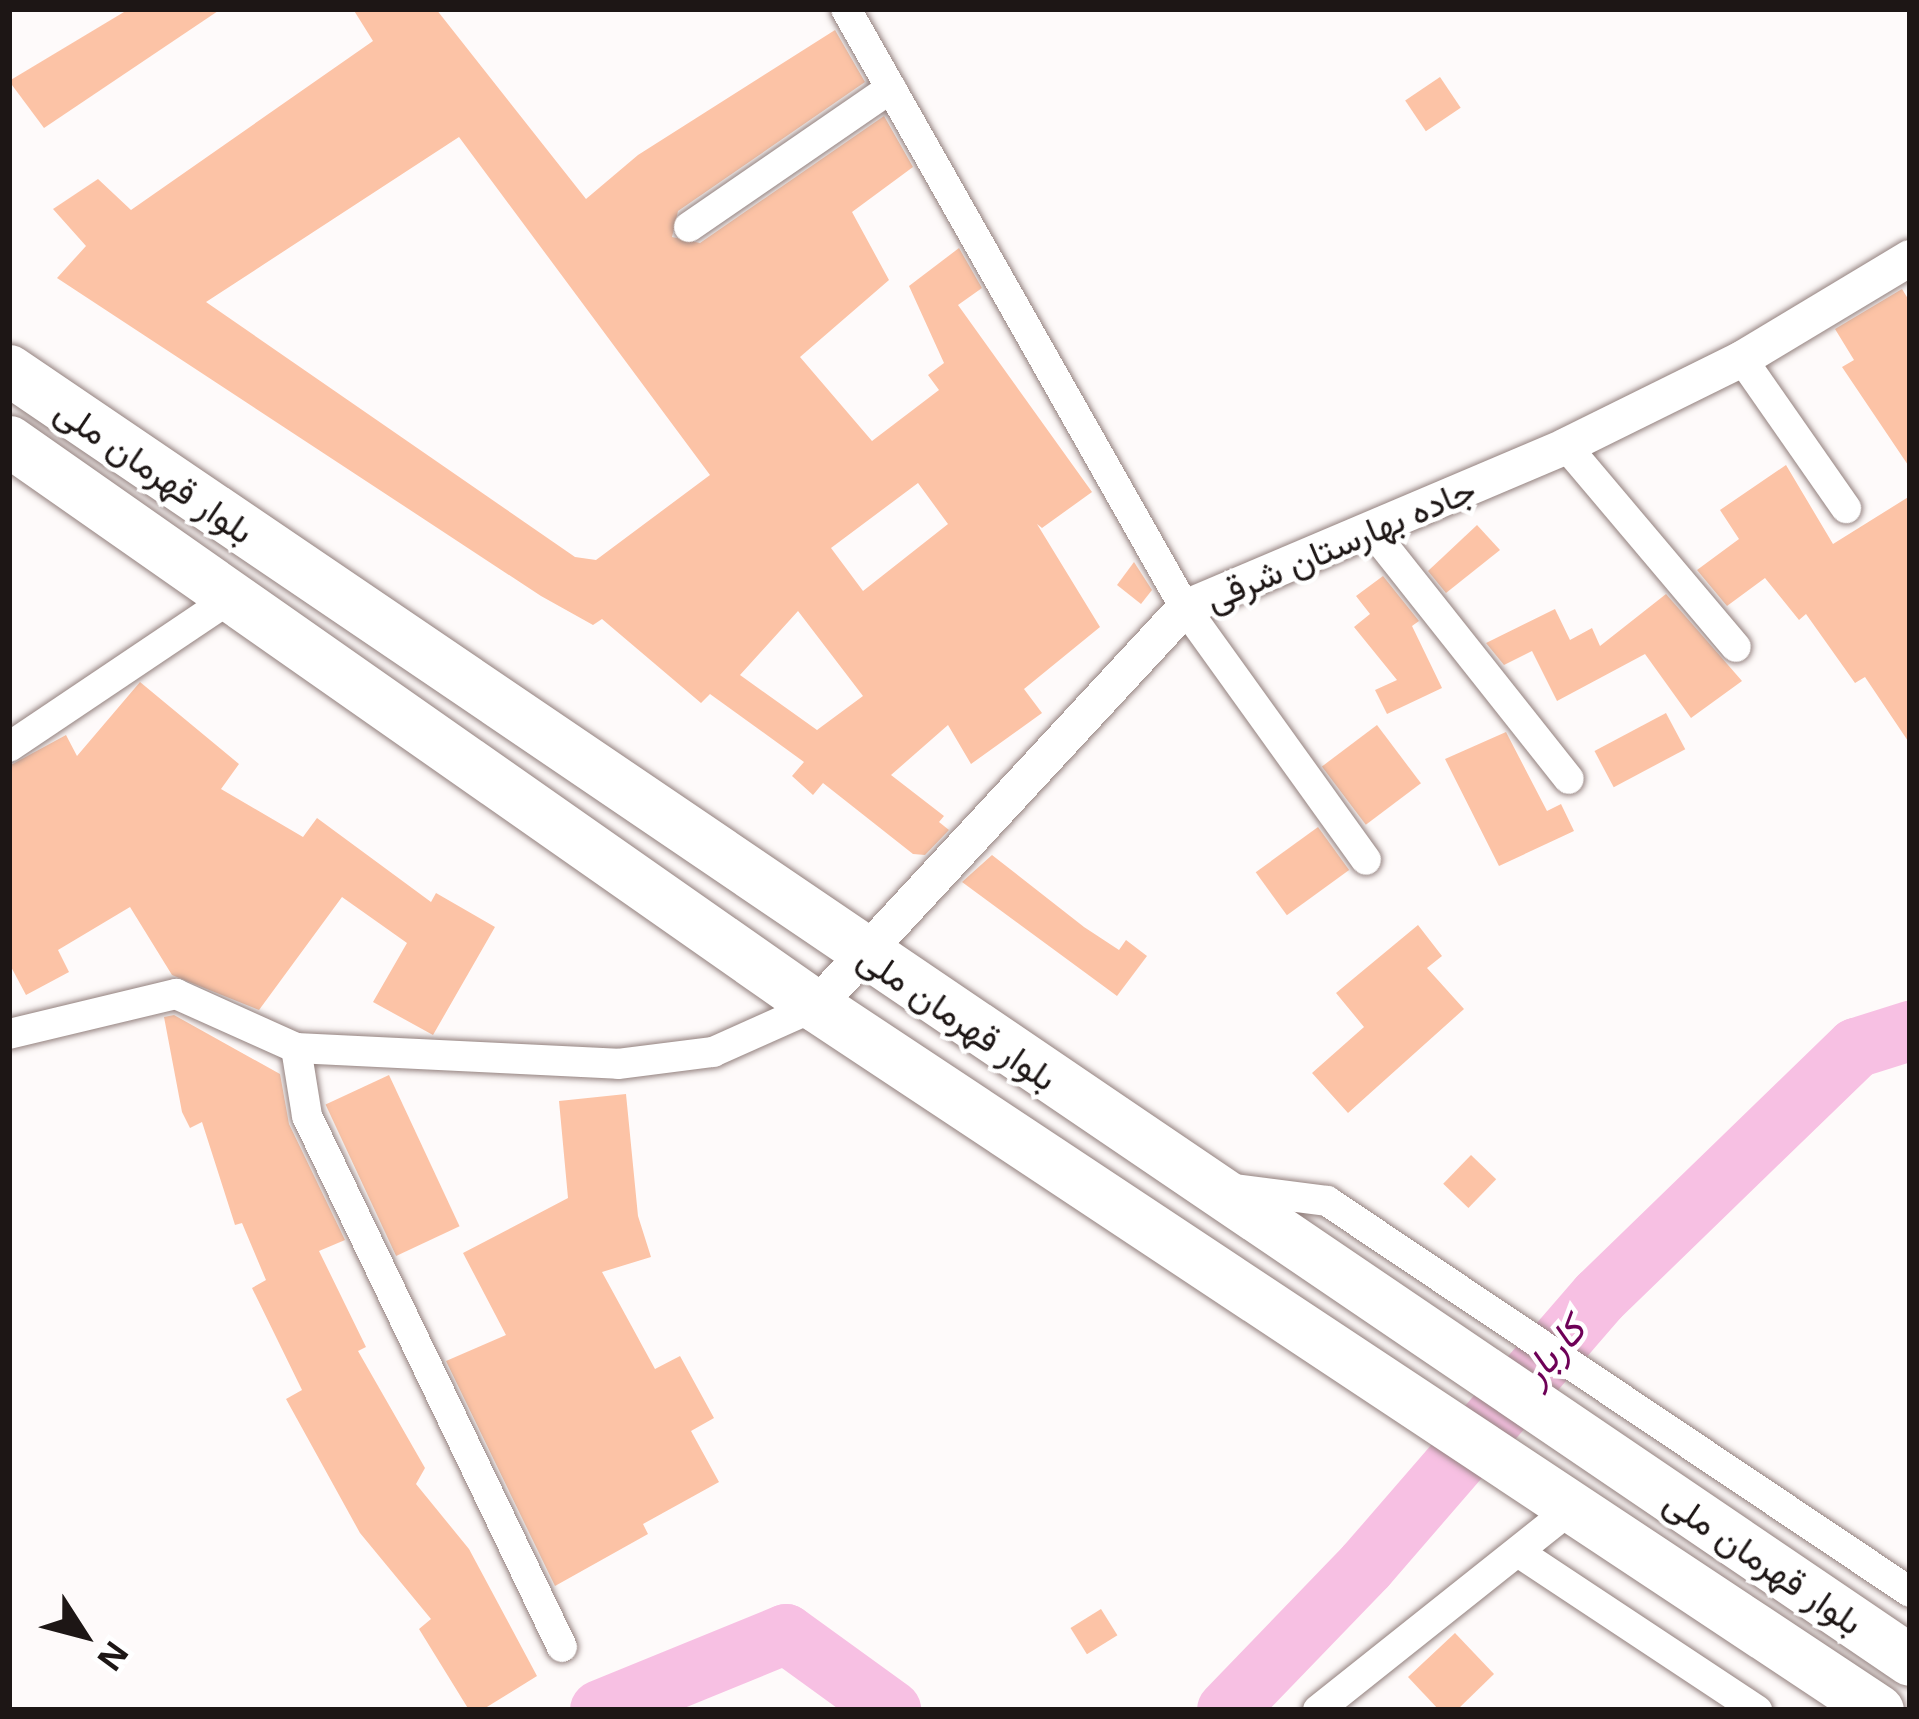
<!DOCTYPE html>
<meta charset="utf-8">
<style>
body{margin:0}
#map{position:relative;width:1919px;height:1719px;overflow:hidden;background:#fefafa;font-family:"Open Sans",Vazirmatn,sans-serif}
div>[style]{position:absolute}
.river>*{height:60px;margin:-30px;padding:0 30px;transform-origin:30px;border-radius:30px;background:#f7c0e3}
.building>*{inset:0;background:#fcc3a6;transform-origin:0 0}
.roads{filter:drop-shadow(0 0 3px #93817e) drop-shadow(0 0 3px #93817e)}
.minor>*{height:30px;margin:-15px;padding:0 15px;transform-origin:15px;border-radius:15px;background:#fff}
.tertiary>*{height:36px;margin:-18px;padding:0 18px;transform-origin:18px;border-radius:18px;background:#fff}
.trunk>*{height:51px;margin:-25.5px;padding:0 25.5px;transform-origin:25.5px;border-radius:25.5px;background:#fff}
span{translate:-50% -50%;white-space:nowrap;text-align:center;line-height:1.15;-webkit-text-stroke:9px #fff;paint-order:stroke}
.street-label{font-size:36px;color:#1d1615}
.water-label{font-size:39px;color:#6e0157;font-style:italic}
.frame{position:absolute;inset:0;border:12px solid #1d1615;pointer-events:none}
.north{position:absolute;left:24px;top:1575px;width:120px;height:120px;-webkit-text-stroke:9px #fff;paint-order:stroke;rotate:126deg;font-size:33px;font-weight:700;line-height:48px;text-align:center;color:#1d1615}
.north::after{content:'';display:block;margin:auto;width:42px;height:54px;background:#1d1615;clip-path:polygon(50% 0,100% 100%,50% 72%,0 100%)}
</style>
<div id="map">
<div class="river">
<i style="left:600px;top:1710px;width:201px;rotate:-22.2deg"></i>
<i style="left:786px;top:1634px;width:130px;rotate:35.9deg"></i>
<i style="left:1227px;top:1710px;width:200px;rotate:-46deg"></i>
<i style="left:1366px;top:1566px;width:356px;rotate:-49.1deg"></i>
<i style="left:1599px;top:1297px;width:358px;rotate:-44.1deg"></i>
<i style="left:1856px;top:1048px;width:57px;rotate:-17.5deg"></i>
</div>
<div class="building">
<i style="clip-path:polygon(129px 9px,221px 9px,44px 128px,9px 81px)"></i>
<i style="clip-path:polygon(evenodd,353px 9px,436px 9px,586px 199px,638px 155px,835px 30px,865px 82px,678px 211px,672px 237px,700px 243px,884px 116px,913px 167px,852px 212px,889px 280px,800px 357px,872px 441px,939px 390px,928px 375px,944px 363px,909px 286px,959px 248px,982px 288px,958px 305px,1092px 492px,1042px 528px,1037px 524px,1100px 627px,1024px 689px,1042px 713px,971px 764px,948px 725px,891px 775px,944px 816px,939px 822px,949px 830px,925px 855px,913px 854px,823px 783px,813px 795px,792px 776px,804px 762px,710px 694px,701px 703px,602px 619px,593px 625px,541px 596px,57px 278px,86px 246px,53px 209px,98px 179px,131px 210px,373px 41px,353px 9px,459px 137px,710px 475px,596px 560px,575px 557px,206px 302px,459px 137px,353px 9px,918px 483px,948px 524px,863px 591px,831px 548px,918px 483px,353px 9px,798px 611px,863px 696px,817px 730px,740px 675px,798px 611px)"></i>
<i style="left:1440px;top:77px;width:37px;height:42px;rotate:56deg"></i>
<i style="clip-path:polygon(1902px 289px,1910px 302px,1910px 468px,1842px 367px,1854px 360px,1835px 329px)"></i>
<i style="clip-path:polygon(1786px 465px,1833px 544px,1910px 496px,1910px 744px,1865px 677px,1855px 683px,1806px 614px,1799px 620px,1765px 578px,1727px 606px,1697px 570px,1739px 539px,1720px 510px)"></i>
<i style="clip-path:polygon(1477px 525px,1500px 550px,1446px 593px,1428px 571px)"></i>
<i style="clip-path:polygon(1134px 562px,1152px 590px,1141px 604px,1117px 585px)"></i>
<i style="clip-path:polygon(1383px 576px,1419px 621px,1412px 626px,1442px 688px,1387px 714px,1375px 690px,1397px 680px,1354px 627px,1370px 614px,1356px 596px)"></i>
<i style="clip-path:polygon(1666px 594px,1742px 681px,1691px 718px,1645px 654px,1557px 701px,1532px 651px,1504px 665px,1486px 643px,1555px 609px,1570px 640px,1592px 628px,1600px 646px)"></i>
<i style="clip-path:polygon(140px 682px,239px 764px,221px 789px,303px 837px,317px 818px,431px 902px,436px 893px,495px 927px,433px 1035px,373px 1002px,407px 943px,342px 897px,259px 1010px,172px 975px,130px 907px,58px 950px,69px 972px,26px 995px,9px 963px,9px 766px,66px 735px,77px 756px)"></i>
<i style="left:1666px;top:713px;width:41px;height:81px;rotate:62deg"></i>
<i style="left:1377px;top:725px;width:73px;height:69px;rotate:53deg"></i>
<i style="clip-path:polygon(1506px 732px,1547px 811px,1561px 804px,1574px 831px,1499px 866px,1445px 759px)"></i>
<i style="left:1318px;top:827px;width:53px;height:77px;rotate:54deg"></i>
<i style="clip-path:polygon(992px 855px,1084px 927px,1119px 950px,1126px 940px,1147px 956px,1117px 996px,962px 882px)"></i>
<i style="clip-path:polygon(1418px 925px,1442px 956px,1427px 968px,1464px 1009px,1348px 1113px,1312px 1073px,1364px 1027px,1336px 993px)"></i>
<i style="clip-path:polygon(174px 1015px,280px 1074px,289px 1124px,345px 1240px,319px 1251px,366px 1347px,358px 1351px,425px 1468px,416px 1484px,469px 1549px,537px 1676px,482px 1710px,469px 1710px,419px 1629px,431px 1619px,360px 1533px,286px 1399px,302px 1390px,252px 1288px,266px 1280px,242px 1223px,235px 1225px,202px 1122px,190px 1128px,182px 1112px,164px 1017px)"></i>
<i style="left:389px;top:1075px;width:167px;height:70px;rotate:65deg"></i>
<i style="clip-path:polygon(626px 1094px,638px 1216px,651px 1257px,602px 1272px,655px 1369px,680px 1356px,714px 1418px,691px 1431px,719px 1482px,643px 1524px,648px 1534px,555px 1586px,446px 1361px,506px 1335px,463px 1253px,568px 1198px,559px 1101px)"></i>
<i style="left:1471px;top:1155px;width:35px;height:40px;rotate:44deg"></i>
<i style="left:1101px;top:1609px;width:31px;height:36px;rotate:58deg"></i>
<i style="clip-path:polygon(1455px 1633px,1494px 1674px,1457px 1710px,1439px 1710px,1408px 1677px)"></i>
</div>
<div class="roads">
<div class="minor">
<i style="left:846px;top:9px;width:688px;rotate:60.49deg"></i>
<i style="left:1185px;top:608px;width:310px;rotate:54.3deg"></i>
<i style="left:689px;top:227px;width:245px;rotate:-34.5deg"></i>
<i style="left:1742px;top:359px;width:182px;rotate:55.1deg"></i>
<i style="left:1566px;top:446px;width:263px;rotate:49.8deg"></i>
<i style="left:1373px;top:532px;width:315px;rotate:51.6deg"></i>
<i style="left:9px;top:747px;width:271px;rotate:-33.9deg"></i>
<i style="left:9px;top:1034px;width:172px;rotate:-13.5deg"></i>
<i style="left:176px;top:994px;width:132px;rotate:24.2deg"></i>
<i style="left:296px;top:1048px;width:322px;rotate:2.8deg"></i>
<i style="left:618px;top:1064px;width:96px;rotate:-7.2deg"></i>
<i style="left:713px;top:1052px;width:113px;rotate:-24.1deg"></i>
<i style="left:296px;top:1048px;width:69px;rotate:80.8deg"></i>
<i style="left:307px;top:1116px;width:589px;rotate:64.35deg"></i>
<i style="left:1227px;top:1188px;width:101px;rotate:7.4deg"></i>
<i style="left:1327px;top:1201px;width:702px;rotate:33.85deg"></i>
<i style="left:1518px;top:1552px;width:287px;rotate:33.5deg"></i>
<i style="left:1318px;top:1710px;width:326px;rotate:-38.5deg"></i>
</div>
<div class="tertiary">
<i style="left:816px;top:1006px;width:543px;rotate:-47.17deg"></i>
<i style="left:1185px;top:608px;width:414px;rotate:-23deg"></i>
<i style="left:1566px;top:446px;width:196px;rotate:-26.3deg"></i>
<i style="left:1742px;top:359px;width:196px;rotate:-31deg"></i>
</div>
<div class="trunk">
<i style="left:9px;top:370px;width:2297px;rotate:34.16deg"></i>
<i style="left:9px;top:441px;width:985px;rotate:35deg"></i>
<i style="left:816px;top:1006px;width:1274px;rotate:33.54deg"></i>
</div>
</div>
<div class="street-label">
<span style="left:155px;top:470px;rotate:34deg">بلوار قهرمان ملی</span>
<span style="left:1340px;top:543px;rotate:-23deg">جاده بهارستان شرقی</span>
<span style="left:958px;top:1017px;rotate:34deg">بلوار قهرمان ملی</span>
<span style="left:1764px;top:1561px;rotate:34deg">بلوار قهرمان ملی</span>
</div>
<div class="water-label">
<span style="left:1552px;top:1350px;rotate:-49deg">کاربار</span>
</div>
<div class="frame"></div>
<div class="north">N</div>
</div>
